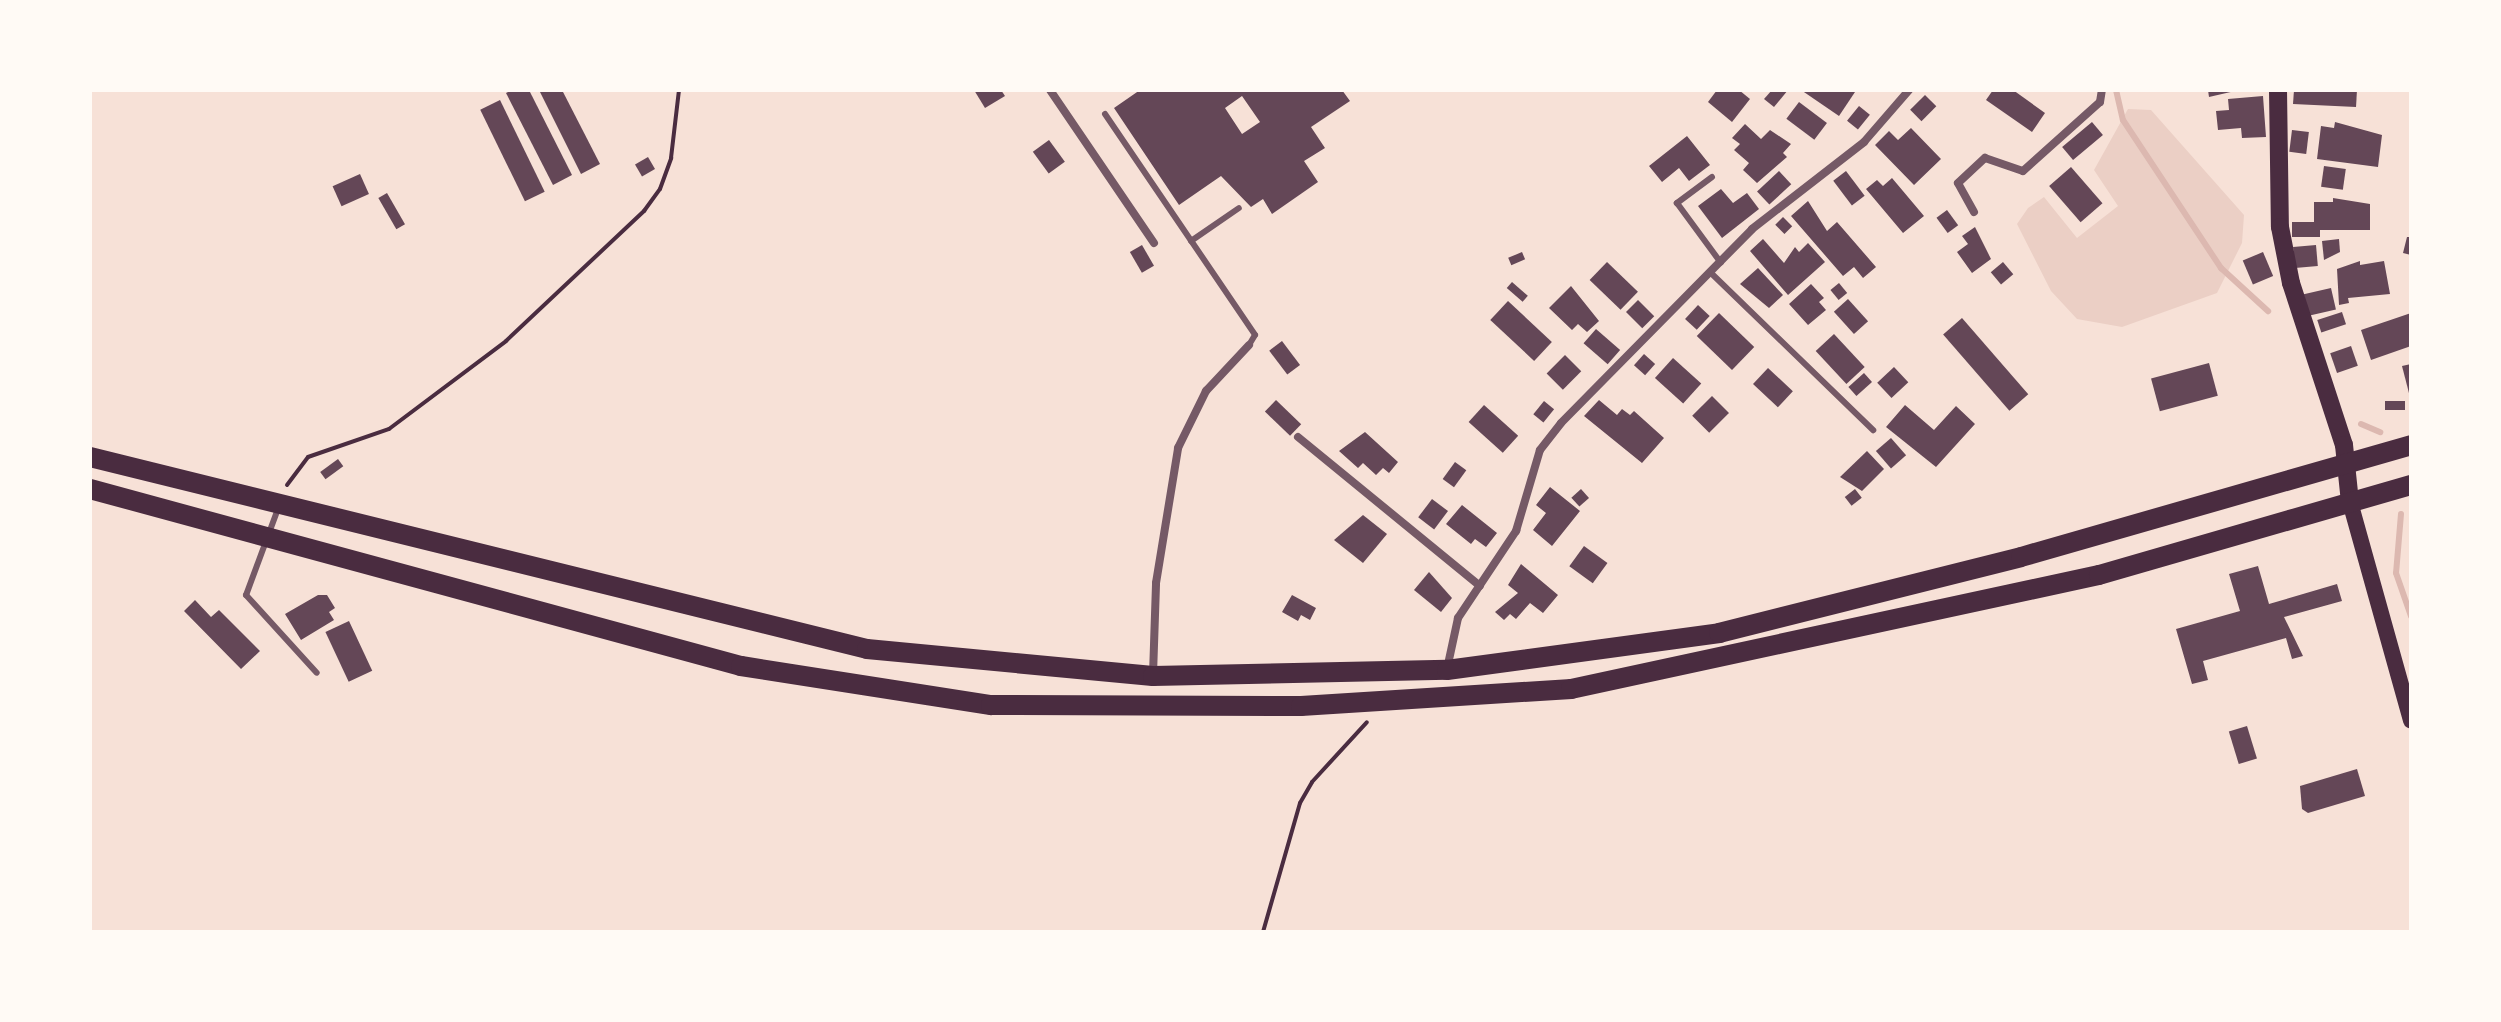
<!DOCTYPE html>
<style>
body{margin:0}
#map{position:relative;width:2501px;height:1022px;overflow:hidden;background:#f7e1d7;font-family:Overpass,sans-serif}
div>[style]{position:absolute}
.green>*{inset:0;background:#ebcfc5}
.stream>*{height:6px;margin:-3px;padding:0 3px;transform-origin:3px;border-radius:3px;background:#dcb8b0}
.building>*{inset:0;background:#644757;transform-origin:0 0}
.path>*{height:4px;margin:-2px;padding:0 2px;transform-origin:2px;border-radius:2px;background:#4a2c40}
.service>*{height:6px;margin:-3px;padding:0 3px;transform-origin:3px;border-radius:3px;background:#755966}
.minor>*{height:8px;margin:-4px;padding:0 4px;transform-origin:4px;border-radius:4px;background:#755966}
.secondary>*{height:16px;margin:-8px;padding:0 8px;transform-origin:8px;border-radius:8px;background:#4a2c40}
.primary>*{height:18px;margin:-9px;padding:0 9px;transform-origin:9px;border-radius:9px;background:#4a2c40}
.trunk>*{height:20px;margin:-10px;padding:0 10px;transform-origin:10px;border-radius:10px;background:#4a2c40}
span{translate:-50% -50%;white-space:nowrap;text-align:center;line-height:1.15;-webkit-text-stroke:8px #fffaf5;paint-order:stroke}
.frame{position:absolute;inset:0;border:92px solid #fffaf5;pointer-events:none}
</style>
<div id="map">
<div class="green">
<i style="clip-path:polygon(2128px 109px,2151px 110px,2244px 215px,2242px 243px,2217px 293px,2122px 327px,2077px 319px,2051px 291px,2017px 224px,2028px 208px,2044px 197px,2077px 238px,2118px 206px,2094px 170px)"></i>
</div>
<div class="stream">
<i style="left:2116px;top:90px;width:31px;rotate:77deg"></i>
<i style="left:2123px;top:120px;width:178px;rotate:56.5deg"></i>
<i style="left:2221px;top:268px;width:64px;rotate:42.5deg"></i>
<i style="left:2361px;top:424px;width:21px;rotate:23deg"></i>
<i style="left:2401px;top:514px;width:59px;rotate:94.8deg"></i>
<i style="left:2396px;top:573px;width:46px;rotate:70.8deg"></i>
</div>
<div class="building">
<i style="clip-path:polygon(512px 90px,529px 90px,572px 175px,553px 185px,506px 93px)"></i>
<i style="clip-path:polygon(539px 90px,562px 90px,600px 164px,581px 174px)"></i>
<i style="clip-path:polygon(974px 90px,1001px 90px,1005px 96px,985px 108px)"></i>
<i style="clip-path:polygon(evenodd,1140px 90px,1342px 90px,1350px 101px,1311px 127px,1325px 148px,1304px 161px,1318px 182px,1272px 214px,1263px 199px,1251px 207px,1221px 176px,1179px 205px,1114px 108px,1140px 90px,1242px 96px,1260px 122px,1242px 134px,1225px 108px,1242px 96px)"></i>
<i style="clip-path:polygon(1717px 90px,1739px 90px,1750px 99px,1732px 122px,1708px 102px)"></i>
<i style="clip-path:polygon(1772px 90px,1788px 90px,1774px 107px,1764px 99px)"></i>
<i style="clip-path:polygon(1801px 90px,1852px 90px,1855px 92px,1839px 116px)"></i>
<i style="clip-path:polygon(1993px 90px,2013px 90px,2045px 113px,2032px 132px,1986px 100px)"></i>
<i style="clip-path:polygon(2208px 90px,2235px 90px,2235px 91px,2209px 97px)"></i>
<i style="clip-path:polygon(2294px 90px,2357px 90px,2356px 107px,2293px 104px)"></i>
<i style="left:1925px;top:95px;width:16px;height:21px;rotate:45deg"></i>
<i style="clip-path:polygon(2263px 96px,2266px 137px,2242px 138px,2241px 128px,2218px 130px,2216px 111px,2229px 110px,2228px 99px)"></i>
<i style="left:500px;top:100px;width:102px;height:22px;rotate:64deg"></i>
<i style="left:1799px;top:102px;width:35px;height:21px;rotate:37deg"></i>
<i style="left:1859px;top:106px;width:14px;height:19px;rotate:39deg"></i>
<i style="left:2092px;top:122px;width:17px;height:39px;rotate:50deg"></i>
<i style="clip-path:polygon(2335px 122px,2382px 135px,2378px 167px,2317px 159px,2321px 126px,2334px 128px)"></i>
<i style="clip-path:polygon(1745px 124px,1761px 139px,1770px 130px,1791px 144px,1783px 153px,1787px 157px,1757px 183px,1743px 170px,1749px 163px,1734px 150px,1740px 144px,1732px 138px)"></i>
<i style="clip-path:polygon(1911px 128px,1941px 159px,1914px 185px,1875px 145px,1889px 131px,1898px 140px)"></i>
<i style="left:2292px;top:130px;width:17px;height:22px;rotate:7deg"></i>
<i style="clip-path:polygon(1687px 136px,1710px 165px,1689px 181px,1679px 168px,1662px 182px,1649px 166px)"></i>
<i style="left:1049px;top:140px;width:27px;height:20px;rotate:54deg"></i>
<i style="left:648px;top:157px;width:14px;height:15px;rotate:60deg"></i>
<i style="left:2324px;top:166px;width:22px;height:21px;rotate:8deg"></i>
<i style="left:2071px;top:167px;width:48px;height:29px;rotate:49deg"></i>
<i style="left:1779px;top:171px;width:18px;height:30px;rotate:47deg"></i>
<i style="left:1846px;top:171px;width:31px;height:16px;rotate:53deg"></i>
<i style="left:360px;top:174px;width:22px;height:30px;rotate:66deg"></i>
<i style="clip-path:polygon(1892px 178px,1924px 216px,1903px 233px,1866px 189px,1877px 180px,1883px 186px)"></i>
<i style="clip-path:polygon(1721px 189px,1733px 203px,1747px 193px,1759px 209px,1722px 238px,1698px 206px)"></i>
<i style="left:387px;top:193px;width:36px;height:10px;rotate:60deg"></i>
<i style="clip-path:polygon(2333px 198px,2370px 204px,2370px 230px,2320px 230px,2320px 237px,2292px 237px,2292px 222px,2314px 222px,2314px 202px,2333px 202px)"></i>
<i style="clip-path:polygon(1808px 201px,1827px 231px,1837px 222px,1876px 267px,1863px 278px,1854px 267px,1843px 276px,1791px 216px)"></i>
<i style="left:1947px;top:210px;width:19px;height:13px;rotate:54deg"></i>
<i style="left:1783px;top:217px;width:13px;height:11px;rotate:45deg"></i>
<i style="clip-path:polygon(1975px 227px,1991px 259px,1972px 273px,1957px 252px,1968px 244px,1962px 236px)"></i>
<i style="clip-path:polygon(2407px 237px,2411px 237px,2411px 255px,2403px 253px)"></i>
<i style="clip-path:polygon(1763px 239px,1784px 263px,1795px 247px,1799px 252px,1808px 243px,1825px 262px,1788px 295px,1750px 251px)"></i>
<i style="clip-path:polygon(2339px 239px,2340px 252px,2324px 260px,2322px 241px)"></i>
<i style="left:1142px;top:245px;width:24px;height:14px;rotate:60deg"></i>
<i style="left:2316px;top:245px;width:21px;height:23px;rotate:85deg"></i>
<i style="left:1522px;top:252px;width:8px;height:15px;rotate:67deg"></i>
<i style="left:2263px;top:252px;width:26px;height:22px;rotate:67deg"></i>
<i style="clip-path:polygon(2360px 261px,2360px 265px,2384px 261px,2390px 294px,2348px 298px,2349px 303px,2339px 305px,2337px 269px)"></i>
<i style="left:1607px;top:262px;width:43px;height:25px;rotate:44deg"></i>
<i style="left:2003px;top:262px;width:16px;height:16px;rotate:50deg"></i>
<i style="clip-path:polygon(1758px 268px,1783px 295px,1769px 308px,1740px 284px)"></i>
<i style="left:1512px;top:282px;width:21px;height:8px;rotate:41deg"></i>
<i style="left:1839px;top:283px;width:13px;height:11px;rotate:51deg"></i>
<i style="clip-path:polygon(1811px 284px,1824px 298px,1819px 302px,1826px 310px,1808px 325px,1789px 304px)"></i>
<i style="clip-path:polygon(1571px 286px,1599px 321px,1587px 332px,1578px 324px,1572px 330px,1549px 308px)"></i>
<i style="left:2331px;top:288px;width:22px;height:28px;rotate:77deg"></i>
<i style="left:1848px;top:299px;width:30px;height:19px;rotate:48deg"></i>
<i style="left:1638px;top:300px;width:23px;height:17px;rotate:45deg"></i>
<i style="left:1508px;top:301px;width:60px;height:26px;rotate:43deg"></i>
<i style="left:1698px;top:305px;width:16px;height:19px;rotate:43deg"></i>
<i style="left:2342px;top:312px;width:13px;height:26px;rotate:72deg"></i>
<i style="left:1719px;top:313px;width:49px;height:32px;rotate:44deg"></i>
<i style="clip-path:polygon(2411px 313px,2411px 346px,2371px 360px,2361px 330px)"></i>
<i style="left:1962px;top:318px;width:101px;height:25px;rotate:49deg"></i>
<i style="left:1596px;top:329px;width:32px;height:19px;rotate:41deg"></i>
<i style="left:1834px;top:334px;width:45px;height:25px;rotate:47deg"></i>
<i style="left:1282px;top:341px;width:30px;height:16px;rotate:53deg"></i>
<i style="left:2351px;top:346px;width:21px;height:22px;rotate:71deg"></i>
<i style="left:1644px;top:354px;width:15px;height:15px;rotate:42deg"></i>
<i style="left:1565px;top:355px;width:23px;height:26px;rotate:45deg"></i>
<i style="left:1673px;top:358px;width:38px;height:27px;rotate:42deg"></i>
<i style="left:2209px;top:363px;width:34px;height:60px;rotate:75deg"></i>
<i style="clip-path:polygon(2411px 364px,2411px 397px,2410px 397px,2402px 366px)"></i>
<i style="left:1894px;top:367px;width:21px;height:23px;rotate:47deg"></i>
<i style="left:1768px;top:368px;width:34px;height:22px;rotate:43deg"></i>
<i style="left:1864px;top:373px;width:12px;height:21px;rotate:48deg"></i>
<i style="left:1712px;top:396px;width:24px;height:28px;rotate:45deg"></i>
<i style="left:1276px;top:400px;width:35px;height:16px;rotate:44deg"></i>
<i style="clip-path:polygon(1599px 400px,1617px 415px,1622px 409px,1630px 415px,1634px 411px,1664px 438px,1642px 463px,1584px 416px)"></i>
<i style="left:1544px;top:401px;width:13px;height:17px;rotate:39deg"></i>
<i style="left:2385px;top:401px;width:20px;height:9px"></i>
<i style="left:1484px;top:405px;width:46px;height:23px;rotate:42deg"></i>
<i style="clip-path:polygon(1905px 405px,1934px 430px,1956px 406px,1975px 424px,1936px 467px,1886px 427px)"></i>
<i style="clip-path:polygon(1365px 432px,1398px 462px,1389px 473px,1383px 468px,1376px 475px,1363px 463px,1358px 468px,1339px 451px)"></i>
<i style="left:1891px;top:438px;width:23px;height:20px;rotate:49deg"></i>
<i style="clip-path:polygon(1867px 451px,1884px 469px,1862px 491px,1840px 477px)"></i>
<i style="left:338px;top:459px;width:9px;height:22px;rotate:54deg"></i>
<i style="left:1455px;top:462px;width:14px;height:21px;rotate:36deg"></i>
<i style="clip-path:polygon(1550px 487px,1580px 511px,1552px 546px,1533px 530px,1546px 513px,1536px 505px)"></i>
<i style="left:1581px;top:489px;width:12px;height:13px;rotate:48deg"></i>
<i style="left:1855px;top:489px;width:11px;height:13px;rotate:52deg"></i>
<i style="left:1432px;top:499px;width:20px;height:23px;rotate:37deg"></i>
<i style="clip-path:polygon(1462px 505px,1497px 533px,1486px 547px,1475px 539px,1471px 544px,1446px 524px)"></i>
<i style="clip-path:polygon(1363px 515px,1387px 534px,1363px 563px,1334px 540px)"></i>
<i style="left:1584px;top:546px;width:29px;height:25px;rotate:36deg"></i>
<i style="clip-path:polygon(1521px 564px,1558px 595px,1543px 613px,1530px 603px,1516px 619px,1510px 614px,1504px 620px,1495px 612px,1518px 593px,1508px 585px)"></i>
<i style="clip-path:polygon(2258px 566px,2269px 604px,2337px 584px,2342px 601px,2284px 617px,2303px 656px,2292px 659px,2286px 638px,2203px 661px,2208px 680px,2192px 684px,2176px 629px,2240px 611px,2229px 574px)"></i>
<i style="clip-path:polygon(1429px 572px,1452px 598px,1441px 612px,1414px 590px)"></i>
<i style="clip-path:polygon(318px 595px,327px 595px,335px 608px,329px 612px,334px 620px,301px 640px,285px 614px)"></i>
<i style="clip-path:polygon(1292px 595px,1316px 608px,1310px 620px,1301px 615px,1298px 621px,1282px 612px)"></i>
<i style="clip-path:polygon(195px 600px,211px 617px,219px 610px,260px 651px,241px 669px,184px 611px)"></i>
<i style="left:349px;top:621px;width:55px;height:26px;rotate:65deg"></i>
<i style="left:2247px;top:726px;width:34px;height:19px;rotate:73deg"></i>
<i style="clip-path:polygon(2357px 769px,2365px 796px,2308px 813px,2302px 809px,2300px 786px)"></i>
</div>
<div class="path">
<i style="left:287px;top:485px;width:35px;rotate:-53deg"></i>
<i style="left:308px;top:457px;width:86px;rotate:-19.1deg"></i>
<i style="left:389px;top:429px;width:146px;rotate:-36.9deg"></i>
<i style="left:506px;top:341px;width:190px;rotate:-43.3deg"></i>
<i style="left:644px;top:211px;width:27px;rotate:-54deg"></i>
<i style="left:660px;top:189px;width:33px;rotate:-70deg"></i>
<i style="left:671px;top:158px;width:68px;rotate:-83.3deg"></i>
<i style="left:1263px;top:932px;width:134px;rotate:-74deg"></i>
<i style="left:1300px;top:803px;width:24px;rotate:-60deg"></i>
<i style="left:1312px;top:782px;width:81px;rotate:-47.5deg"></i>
</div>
<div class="service">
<i style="left:1105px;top:114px;width:267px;rotate:55.8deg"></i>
<i style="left:1255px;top:335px;width:12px;rotate:121deg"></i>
<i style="left:1712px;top:177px;width:44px;rotate:143.4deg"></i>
<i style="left:1677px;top:203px;width:74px;rotate:53.7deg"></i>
<i style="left:1191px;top:241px;width:58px;rotate:-34.5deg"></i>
<i style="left:1711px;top:273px;width:226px;rotate:44.1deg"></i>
<i style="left:279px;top:506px;width:95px;rotate:110.3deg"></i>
<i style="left:246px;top:595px;width:105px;rotate:47.7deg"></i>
</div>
<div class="minor">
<i style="left:1050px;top:90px;width:185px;rotate:55.8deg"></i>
<i style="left:1974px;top:212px;width:33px;rotate:-119deg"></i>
<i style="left:1958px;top:183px;width:37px;rotate:-43deg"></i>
<i style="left:1985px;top:158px;width:40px;rotate:18.9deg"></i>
<i style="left:2023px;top:171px;width:103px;rotate:-41.9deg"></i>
<i style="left:2100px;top:102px;width:12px;rotate:-81deg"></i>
<i style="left:1298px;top:437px;width:235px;rotate:39.3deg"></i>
<i style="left:1447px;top:669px;width:52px;rotate:-77.8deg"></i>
<i style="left:1458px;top:618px;width:105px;rotate:-56.3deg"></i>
<i style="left:1516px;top:531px;width:84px;rotate:-73.5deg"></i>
<i style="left:1540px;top:450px;width:34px;rotate:-52deg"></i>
<i style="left:1561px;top:423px;width:272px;rotate:-45.4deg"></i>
<i style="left:1752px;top:229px;width:142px;rotate:-37.8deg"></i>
<i style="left:1864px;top:142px;width:69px;rotate:-49.1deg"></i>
<i style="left:1153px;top:675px;width:92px;rotate:-88.1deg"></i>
<i style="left:1156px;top:583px;width:137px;rotate:-80.7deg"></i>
<i style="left:1178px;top:448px;width:64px;rotate:-63.8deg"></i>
<i style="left:1206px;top:391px;width:63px;rotate:-46.9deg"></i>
</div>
<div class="secondary">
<i style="left:2350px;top:502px;width:227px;rotate:74.4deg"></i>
</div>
<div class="primary">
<i style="left:2278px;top:90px;width:137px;rotate:89.2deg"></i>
<i style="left:2280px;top:227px;width:57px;rotate:78.9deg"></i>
<i style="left:2291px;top:283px;width:170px;rotate:71.9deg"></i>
<i style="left:2344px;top:445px;width:57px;rotate:84deg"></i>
</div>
<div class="trunk">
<i style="left:90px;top:457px;width:800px;rotate:13.88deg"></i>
<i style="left:867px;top:649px;width:287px;rotate:5.4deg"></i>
<i style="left:1153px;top:676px;width:294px;rotate:-1.2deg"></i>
<i style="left:1447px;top:670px;width:275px;rotate:-7.7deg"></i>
<i style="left:1719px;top:633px;width:311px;rotate:-14.1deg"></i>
<i style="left:2021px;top:557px;width:406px;rotate:-16deg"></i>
<i style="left:90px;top:489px;width:675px;rotate:15.21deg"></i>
<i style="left:741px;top:666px;width:253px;rotate:8.9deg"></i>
<i style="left:991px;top:705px;width:310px;rotate:0.2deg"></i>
<i style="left:1301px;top:706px;width:271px;rotate:-3.6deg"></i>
<i style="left:1571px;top:689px;width:540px;rotate:-12.18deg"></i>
<i style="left:2099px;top:575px;width:325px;rotate:-16.1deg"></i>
</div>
<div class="frame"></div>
</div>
